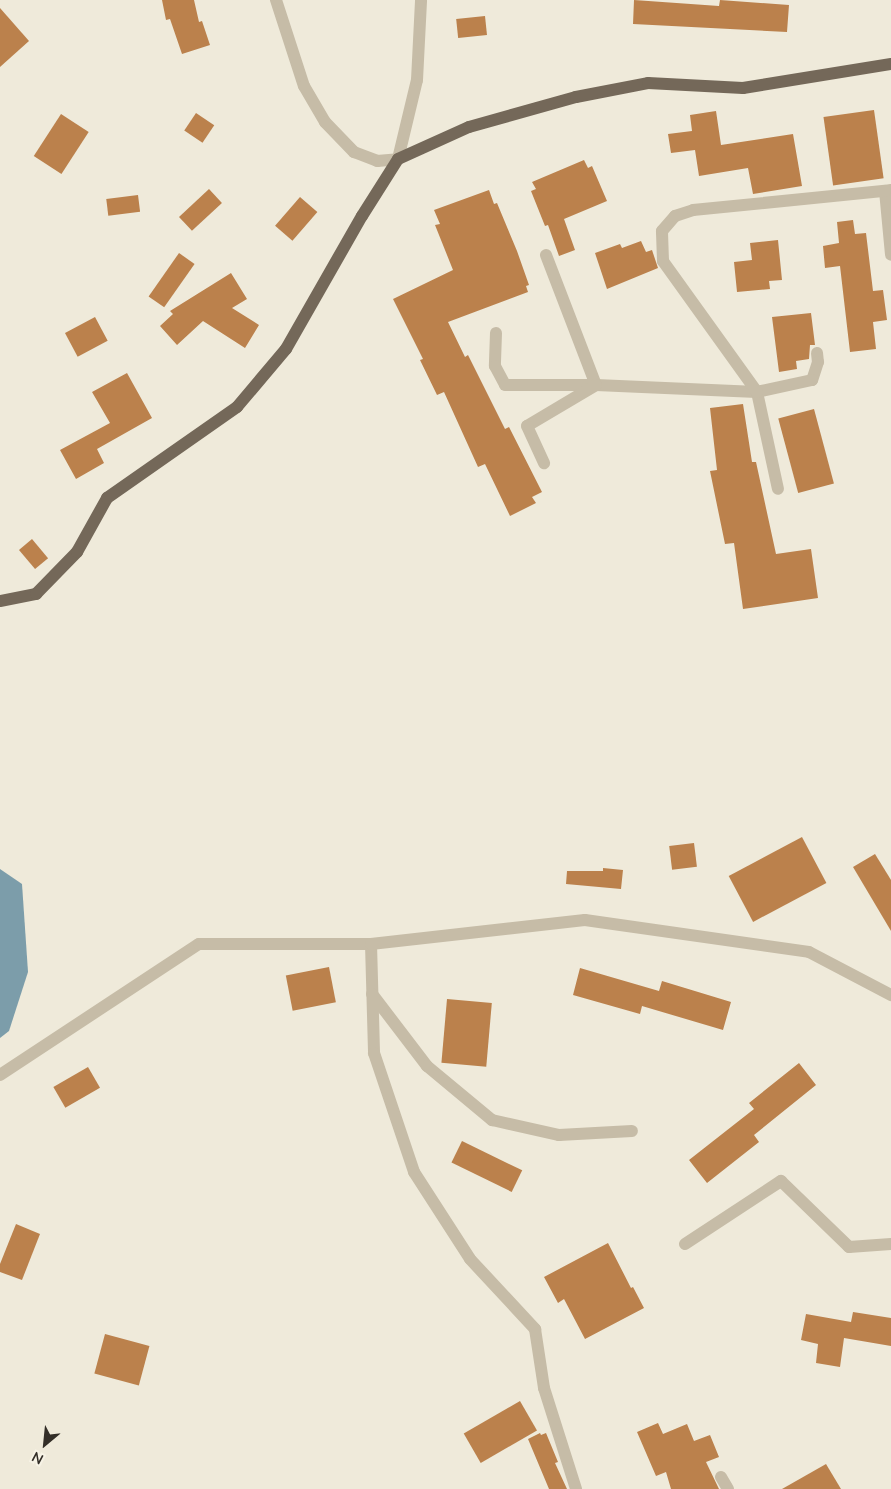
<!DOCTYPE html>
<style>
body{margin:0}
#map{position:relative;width:891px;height:1489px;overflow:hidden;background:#efeada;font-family:"Nunito Sans",sans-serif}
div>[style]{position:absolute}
.water>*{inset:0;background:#7c9daa}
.building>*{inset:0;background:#bb814c;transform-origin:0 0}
.street>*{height:12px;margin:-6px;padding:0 6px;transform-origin:6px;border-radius:6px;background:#c6bca7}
.primary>*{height:12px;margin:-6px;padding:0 6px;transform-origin:6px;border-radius:6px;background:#746859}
span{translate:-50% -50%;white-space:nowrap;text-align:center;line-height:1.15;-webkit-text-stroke:5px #f7f3e6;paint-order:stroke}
.north{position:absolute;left:20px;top:1419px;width:50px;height:50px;-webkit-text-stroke:4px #f7f3e6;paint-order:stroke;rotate:208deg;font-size:14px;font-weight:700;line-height:20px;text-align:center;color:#332e27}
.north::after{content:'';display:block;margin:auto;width:18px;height:22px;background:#332e27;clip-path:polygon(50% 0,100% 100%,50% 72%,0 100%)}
</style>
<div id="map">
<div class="water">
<i style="clip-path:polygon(0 869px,22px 884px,28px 972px,9px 1031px,0 1038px)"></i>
</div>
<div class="building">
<i style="clip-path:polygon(162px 0,194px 0,199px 22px,202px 21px,210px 45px,182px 54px,170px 19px,166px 20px)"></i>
<i style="clip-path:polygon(634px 0,719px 6px,720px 0,789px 5px,787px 32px,633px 24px)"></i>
<i style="clip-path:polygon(0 8px,29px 41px,0 67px)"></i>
<i style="left:485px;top:16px;width:19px;height:29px;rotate:84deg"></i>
<i style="left:874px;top:110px;width:69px;height:51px;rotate:82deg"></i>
<i style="clip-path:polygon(716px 111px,721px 145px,793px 134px,802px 186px,753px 194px,748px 168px,699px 176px,695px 150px,671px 153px,668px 134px,692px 131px,690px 115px)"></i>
<i style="left:196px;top:113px;width:22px;height:21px;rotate:34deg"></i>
<i style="left:61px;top:114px;width:33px;height:50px;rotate:33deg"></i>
<i style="clip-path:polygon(584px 160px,588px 168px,592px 166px,607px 201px,564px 219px,575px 250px,559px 256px,548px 225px,545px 226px,531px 191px,536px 189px,532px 182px)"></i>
<i style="left:209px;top:189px;width:19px;height:41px;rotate:47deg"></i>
<i style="clip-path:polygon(489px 190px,494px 204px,497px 203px,517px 251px,529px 285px,526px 286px,528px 292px,448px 322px,465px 357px,468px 355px,505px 429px,509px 427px,542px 492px,532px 497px,536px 503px,510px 516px,485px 464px,478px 467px,444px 392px,437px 395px,420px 360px,423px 359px,393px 299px,453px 270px,435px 225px,440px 224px,434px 210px)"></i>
<i style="left:138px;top:195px;width:17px;height:32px;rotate:83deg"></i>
<i style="left:300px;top:197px;width:23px;height:38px;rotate:41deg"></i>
<i style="clip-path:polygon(853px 220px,855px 234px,866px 233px,873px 291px,883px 290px,887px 320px,873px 322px,876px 349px,850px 352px,840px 266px,825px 268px,823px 246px,839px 243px,837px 222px)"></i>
<i style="clip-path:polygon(778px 240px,782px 280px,769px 281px,770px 289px,737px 292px,734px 262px,752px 260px,750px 243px)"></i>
<i style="clip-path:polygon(641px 241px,646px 252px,652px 250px,658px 268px,607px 289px,595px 253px,620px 244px,622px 248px)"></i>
<i style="left:179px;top:253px;width:19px;height:53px;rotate:35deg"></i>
<i style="clip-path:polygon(231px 273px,247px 299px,232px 308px,259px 325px,245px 348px,203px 321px,177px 345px,160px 326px,173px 314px,170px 311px)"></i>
<i style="clip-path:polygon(811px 313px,815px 345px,810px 345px,809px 359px,796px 361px,797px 369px,779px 372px,772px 317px)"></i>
<i style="left:95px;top:317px;width:27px;height:34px;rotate:62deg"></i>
<i style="clip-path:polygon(127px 373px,152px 418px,97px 449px,104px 463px,76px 479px,60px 450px,110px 423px,92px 392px)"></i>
<i style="clip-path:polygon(743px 404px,752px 462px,756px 462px,776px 554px,811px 549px,818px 598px,743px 609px,734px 543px,725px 544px,710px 471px,717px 470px,710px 408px)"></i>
<i style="left:814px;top:409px;width:77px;height:37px;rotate:75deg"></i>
<i style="left:32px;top:539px;width:25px;height:17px;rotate:50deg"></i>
<i style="left:802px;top:837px;width:52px;height:83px;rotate:62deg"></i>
<i style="left:694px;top:843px;width:24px;height:25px;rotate:83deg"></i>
<i style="clip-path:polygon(875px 854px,891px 880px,891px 931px,853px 867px)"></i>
<i style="clip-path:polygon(603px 868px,623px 870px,621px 889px,566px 884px,567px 871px,603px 871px)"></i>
<i style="left:329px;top:967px;width:36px;height:44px;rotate:79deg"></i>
<i style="clip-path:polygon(580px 968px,659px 991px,662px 981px,731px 1002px,723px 1030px,642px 1006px,640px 1014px,573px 995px)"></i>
<i style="left:447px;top:999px;width:45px;height:64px;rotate:5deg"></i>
<i style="clip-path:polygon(799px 1063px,816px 1085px,754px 1135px,759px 1142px,707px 1183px,689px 1160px,754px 1109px,749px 1103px)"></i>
<i style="left:88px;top:1067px;width:24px;height:40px;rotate:60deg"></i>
<i style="left:462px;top:1141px;width:67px;height:24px;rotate:26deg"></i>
<i style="clip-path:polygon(16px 1224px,40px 1234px,22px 1280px,0 1272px,0 1264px)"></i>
<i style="clip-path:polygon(608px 1243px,631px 1288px,633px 1287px,644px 1308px,585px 1339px,564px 1299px,558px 1303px,544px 1277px)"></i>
<i style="clip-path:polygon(853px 1312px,891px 1318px,891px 1346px,844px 1338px,840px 1367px,816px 1363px,818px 1344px,801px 1340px,806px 1314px,851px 1322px)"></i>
<i style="left:105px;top:1334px;width:46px;height:41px;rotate:15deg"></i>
<i style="left:520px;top:1401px;width:34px;height:65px;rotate:60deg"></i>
<i style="clip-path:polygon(658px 1423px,663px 1434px,687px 1424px,694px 1441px,710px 1435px,719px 1457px,706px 1462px,719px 1489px,671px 1489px,666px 1472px,656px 1476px,637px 1432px)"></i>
<i style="clip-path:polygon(540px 1433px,541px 1435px,546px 1433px,558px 1462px,555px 1463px,567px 1489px,549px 1489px,528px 1439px)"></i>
<i style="clip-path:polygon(826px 1464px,841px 1489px,782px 1489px)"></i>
</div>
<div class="street">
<i style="left:276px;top:0;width:90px;rotate:72deg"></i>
<i style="left:304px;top:86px;width:42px;rotate:59.7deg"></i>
<i style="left:325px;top:122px;width:42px;rotate:46deg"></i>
<i style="left:354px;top:152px;width:25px;rotate:21deg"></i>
<i style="left:377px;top:161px;width:21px;rotate:-5deg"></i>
<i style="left:398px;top:159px;width:81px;rotate:-76.5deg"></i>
<i style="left:417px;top:80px;width:80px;rotate:-87.1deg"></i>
<i style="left:891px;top:190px;width:6px;rotate:171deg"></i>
<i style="left:885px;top:191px;width:64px;rotate:84.6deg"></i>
<i style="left:546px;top:255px;width:139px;rotate:69deg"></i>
<i style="left:596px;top:385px;width:161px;rotate:2.5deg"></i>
<i style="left:757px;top:392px;width:99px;rotate:77.8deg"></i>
<i style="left:496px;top:333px;width:33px;rotate:92deg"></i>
<i style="left:495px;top:366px;width:21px;rotate:62deg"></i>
<i style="left:505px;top:385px;width:91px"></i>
<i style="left:596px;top:385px;width:80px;rotate:149.3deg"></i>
<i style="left:527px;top:426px;width:41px;rotate:65.3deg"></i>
<i style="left:817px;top:353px;width:9px;rotate:84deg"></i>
<i style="left:818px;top:362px;width:19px;rotate:108deg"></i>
<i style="left:812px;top:380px;width:56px;rotate:167.7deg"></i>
<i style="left:757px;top:392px;width:161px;rotate:-125.7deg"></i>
<i style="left:663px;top:261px;width:30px;rotate:-92deg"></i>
<i style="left:662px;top:231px;width:20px;rotate:-49deg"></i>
<i style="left:675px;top:216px;width:19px;rotate:-18deg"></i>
<i style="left:693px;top:210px;width:193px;rotate:-5.7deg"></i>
<i style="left:371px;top:944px;width:109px;rotate:88.4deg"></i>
<i style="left:374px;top:1053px;width:126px;rotate:71.4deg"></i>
<i style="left:414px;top:1172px;width:103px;rotate:57.2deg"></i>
<i style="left:470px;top:1259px;width:96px;rotate:47.1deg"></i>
<i style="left:535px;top:1329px;width:60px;rotate:81.3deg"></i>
<i style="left:544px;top:1388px;width:106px;rotate:72.4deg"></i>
<i style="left:372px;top:994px;width:91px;rotate:52.6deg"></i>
<i style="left:427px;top:1066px;width:85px;rotate:39.7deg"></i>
<i style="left:492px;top:1120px;width:69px;rotate:12.6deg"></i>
<i style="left:559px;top:1135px;width:73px;rotate:-3.1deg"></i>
<i style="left:0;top:1075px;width:238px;rotate:-33.4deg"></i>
<i style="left:199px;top:944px;width:172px"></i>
<i style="left:371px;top:944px;width:215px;rotate:-6.4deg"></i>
<i style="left:585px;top:920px;width:226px;rotate:8.1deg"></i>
<i style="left:809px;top:952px;width:93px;rotate:27.7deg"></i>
<i style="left:685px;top:1244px;width:115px;rotate:-33.3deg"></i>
<i style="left:781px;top:1181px;width:95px;rotate:44.1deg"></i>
<i style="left:849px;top:1247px;width:42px;rotate:-4.1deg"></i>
<i style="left:721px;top:1477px;width:14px;rotate:60deg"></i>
</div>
<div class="primary">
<i style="left:0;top:601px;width:37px;rotate:-11deg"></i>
<i style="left:36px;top:594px;width:59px;rotate:-45.7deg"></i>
<i style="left:77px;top:552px;width:62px;rotate:-60.9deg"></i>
<i style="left:107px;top:498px;width:159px;rotate:-35deg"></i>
<i style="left:237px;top:407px;width:76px;rotate:-49.8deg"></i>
<i style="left:286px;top:349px;width:153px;rotate:-60.3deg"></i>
<i style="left:362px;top:216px;width:67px;rotate:-57.7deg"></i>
<i style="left:398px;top:159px;width:78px;rotate:-24.3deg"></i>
<i style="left:469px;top:127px;width:111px;rotate:-15.7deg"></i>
<i style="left:576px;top:97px;width:73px;rotate:-11deg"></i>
<i style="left:648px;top:83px;width:95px;rotate:3deg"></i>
<i style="left:743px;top:88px;width:150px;rotate:-9.2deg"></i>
</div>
<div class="north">N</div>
</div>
